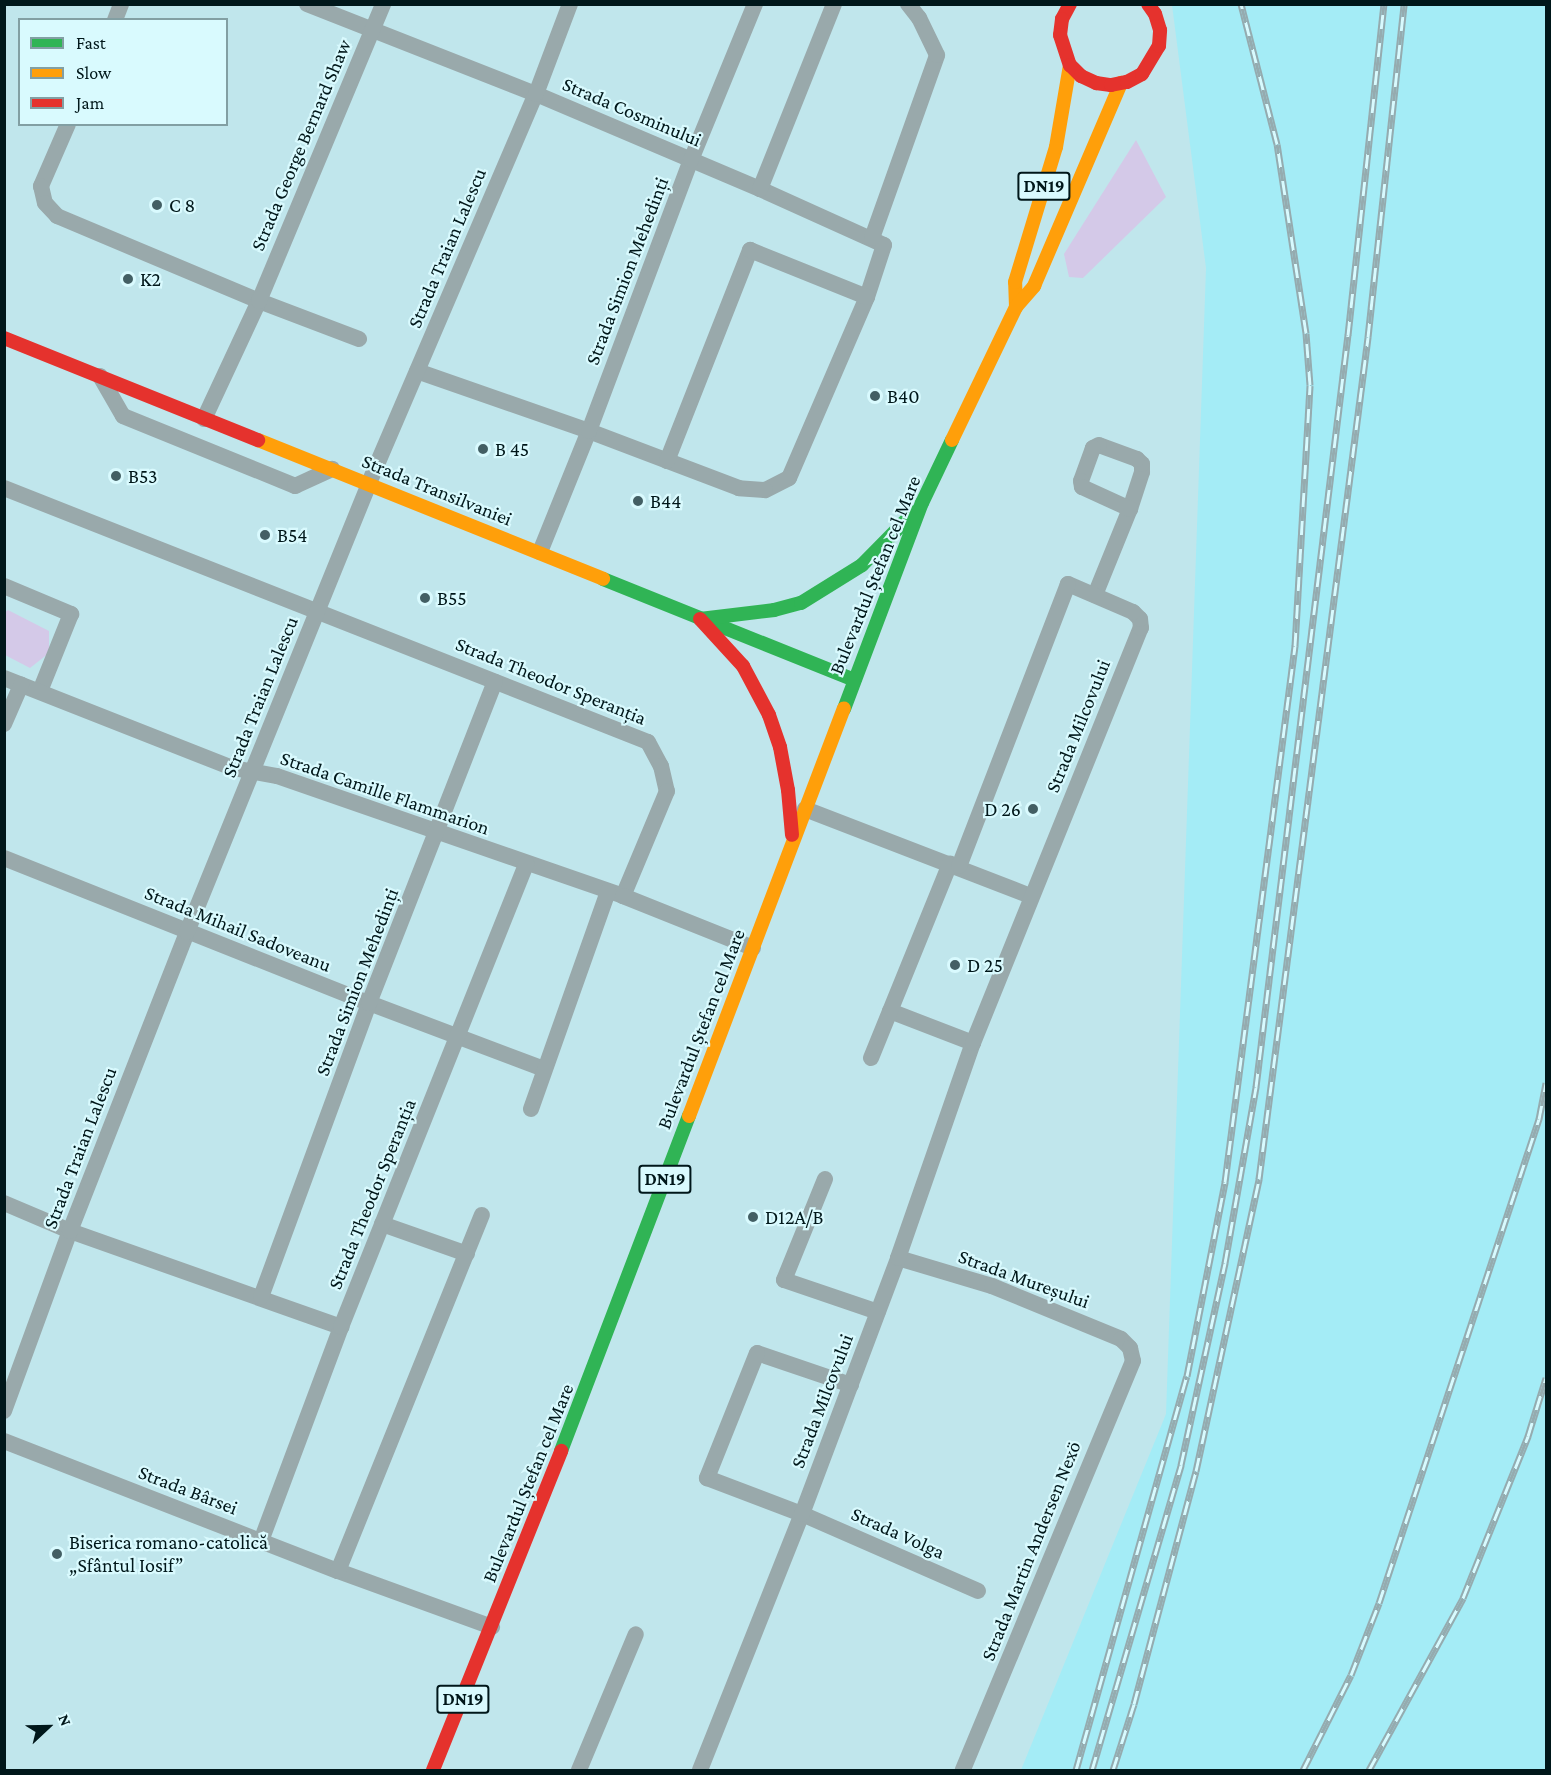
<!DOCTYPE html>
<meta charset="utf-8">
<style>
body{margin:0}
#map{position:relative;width:1551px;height:1775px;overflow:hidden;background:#c0e6ec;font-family:"Crimson Pro",serif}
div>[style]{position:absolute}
.built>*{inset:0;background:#a4ecf6}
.green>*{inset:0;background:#d4c9e8}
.street>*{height:16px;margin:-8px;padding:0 8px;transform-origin:8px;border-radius:8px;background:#99a9ab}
.fast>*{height:14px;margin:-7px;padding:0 7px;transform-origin:7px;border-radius:7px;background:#30b455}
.slow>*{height:14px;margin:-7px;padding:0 7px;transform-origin:7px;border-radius:7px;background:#ff9f0a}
.jam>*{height:14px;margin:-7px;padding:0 7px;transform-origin:7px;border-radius:7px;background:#e5322d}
.rail>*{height:7px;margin-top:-3.5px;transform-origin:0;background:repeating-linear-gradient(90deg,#d9fafe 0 14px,#95abaf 0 28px);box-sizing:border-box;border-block:2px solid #95abaf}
.dots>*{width:16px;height:16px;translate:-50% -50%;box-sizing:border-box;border:3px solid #d9fafe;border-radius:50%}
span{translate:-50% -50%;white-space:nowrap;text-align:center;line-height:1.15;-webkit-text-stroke:4.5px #d9fafe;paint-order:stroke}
.shield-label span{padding:2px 4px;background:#d9fafe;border:2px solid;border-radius:4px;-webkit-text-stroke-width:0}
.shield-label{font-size:18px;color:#00171a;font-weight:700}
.street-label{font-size:20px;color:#00171a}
.poi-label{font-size:20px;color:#00171a}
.left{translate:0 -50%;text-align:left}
.right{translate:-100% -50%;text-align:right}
.frame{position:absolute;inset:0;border:6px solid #00171a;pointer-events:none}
.legend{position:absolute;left:18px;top:18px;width:210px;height:108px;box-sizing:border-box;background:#d9fafe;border:2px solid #829fa3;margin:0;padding:8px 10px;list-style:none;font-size:18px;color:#00171a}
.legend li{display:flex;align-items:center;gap:12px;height:30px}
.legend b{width:30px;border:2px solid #829fa3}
.north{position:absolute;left:18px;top:1697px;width:60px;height:60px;-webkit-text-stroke:4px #d9fafe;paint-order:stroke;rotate:68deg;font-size:16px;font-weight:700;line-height:24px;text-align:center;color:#00171a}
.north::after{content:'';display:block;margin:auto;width:21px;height:27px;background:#00171a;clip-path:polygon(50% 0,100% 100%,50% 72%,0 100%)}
</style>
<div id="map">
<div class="built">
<i style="clip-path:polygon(1172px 5px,1546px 5px,1546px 1770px,1021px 1770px,1166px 1414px,1206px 268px)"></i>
</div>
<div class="green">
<i style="clip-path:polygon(1136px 140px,1166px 197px,1083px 278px,1069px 277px,1064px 254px)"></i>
<i style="clip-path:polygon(8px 610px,49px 631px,49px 653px,30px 668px,5px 655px,4px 613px)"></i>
</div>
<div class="street">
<i style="left:307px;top:4px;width:246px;rotate:21.5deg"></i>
<i style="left:536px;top:94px;width:243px;rotate:23deg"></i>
<i style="left:760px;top:189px;width:136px;rotate:24.3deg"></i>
<i style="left:884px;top:245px;width:55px;rotate:108.1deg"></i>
<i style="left:867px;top:297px;width:197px;rotate:113.3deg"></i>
<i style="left:789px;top:478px;width:27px;rotate:153deg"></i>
<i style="left:765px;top:490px;width:26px;rotate:-176deg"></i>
<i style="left:739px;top:488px;width:160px;rotate:-159.2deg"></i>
<i style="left:589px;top:431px;width:182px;rotate:-160.8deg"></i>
<i style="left:115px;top:20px;width:17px;rotate:-69deg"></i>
<i style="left:68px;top:124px;width:68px;rotate:113.5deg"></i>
<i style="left:41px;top:186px;width:17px;rotate:77deg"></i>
<i style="left:45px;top:203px;width:18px;rotate:47deg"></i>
<i style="left:57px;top:216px;width:219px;rotate:22.8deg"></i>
<i style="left:259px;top:301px;width:107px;rotate:20.8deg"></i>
<i style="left:760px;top:189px;width:199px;rotate:-68.2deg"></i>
<i style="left:872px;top:238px;width:194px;rotate:-70.4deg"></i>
<i style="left:937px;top:55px;width:41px;rotate:-115.9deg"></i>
<i style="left:919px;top:18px;width:18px;rotate:-128deg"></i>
<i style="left:100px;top:376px;width:46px;rotate:60.1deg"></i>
<i style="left:123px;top:416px;width:186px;rotate:22.1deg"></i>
<i style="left:295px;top:486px;width:41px;rotate:-24.7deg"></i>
<i style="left:204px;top:419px;width:130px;rotate:-65deg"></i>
<i style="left:259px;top:301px;width:322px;rotate:-67.3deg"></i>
<i style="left:667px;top:461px;width:227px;rotate:-68.5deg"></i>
<i style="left:750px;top:250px;width:126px;rotate:21.9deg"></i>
<i style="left:4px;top:488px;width:692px;rotate:21.52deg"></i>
<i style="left:648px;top:742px;width:27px;rotate:62deg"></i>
<i style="left:661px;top:766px;width:26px;rotate:77deg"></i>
<i style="left:667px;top:791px;width:114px;rotate:112.7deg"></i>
<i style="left:540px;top:552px;width:131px;rotate:-68deg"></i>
<i style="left:589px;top:431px;width:290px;rotate:-69.4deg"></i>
<i style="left:691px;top:160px;width:169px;rotate:-67.7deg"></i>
<i style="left:4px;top:586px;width:73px;rotate:22.7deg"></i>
<i style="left:71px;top:614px;width:83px;rotate:111.9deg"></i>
<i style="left:1095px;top:595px;width:93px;rotate:-67.9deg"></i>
<i style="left:1130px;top:509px;width:39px;rotate:-72deg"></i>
<i style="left:1142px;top:472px;width:8px;rotate:-90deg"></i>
<i style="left:1142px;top:464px;width:7px;rotate:-135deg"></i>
<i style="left:1137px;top:459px;width:40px;rotate:-159.8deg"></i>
<i style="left:1099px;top:445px;width:7px;rotate:153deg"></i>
<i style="left:1093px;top:448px;width:35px;rotate:110deg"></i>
<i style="left:1081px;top:481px;width:6px;rotate:81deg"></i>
<i style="left:1082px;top:487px;width:53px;rotate:24.6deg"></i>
<i style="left:4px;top:678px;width:246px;rotate:21.5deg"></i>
<i style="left:233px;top:768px;width:45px;rotate:10.3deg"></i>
<i style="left:277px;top:776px;width:366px;rotate:19.1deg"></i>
<i style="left:623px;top:896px;width:140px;rotate:21.8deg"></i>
<i style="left:4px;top:724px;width:43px;rotate:-66.4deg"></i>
<i style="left:805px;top:809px;width:242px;rotate:21.1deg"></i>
<i style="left:4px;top:858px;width:393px;rotate:21.7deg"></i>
<i style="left:369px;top:1003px;width:187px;rotate:20.7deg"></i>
<i style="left:890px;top:1011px;width:89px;rotate:21.1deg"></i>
<i style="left:871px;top:1058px;width:210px;rotate:-67.9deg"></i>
<i style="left:531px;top:1109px;width:231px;rotate:-70.5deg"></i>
<i style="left:825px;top:1179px;width:109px;rotate:112.1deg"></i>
<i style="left:784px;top:1280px;width:99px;rotate:18.8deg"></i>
<i style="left:4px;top:1203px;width:72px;rotate:23deg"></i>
<i style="left:70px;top:1231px;width:288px;rotate:19.5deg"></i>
<i style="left:382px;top:1224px;width:90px;rotate:19.4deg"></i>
<i style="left:898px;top:1258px;width:98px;rotate:16.6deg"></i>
<i style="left:992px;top:1286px;width:139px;rotate:22.3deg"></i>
<i style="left:1121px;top:1339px;width:13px;rotate:45deg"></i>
<i style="left:1130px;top:1348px;width:13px;rotate:77deg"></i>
<i style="left:1133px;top:1361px;width:443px;rotate:112.6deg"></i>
<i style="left:261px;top:1297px;width:313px;rotate:-69.8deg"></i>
<i style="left:369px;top:1003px;width:345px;rotate:-68.6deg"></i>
<i style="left:851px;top:1385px;width:99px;rotate:-161.2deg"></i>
<i style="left:757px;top:1353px;width:135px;rotate:111.8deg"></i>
<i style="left:707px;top:1478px;width:102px;rotate:20.8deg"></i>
<i style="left:802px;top:1514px;width:192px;rotate:23.6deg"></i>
<i style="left:4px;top:1411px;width:192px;rotate:-69.9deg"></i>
<i style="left:70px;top:1231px;width:321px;rotate:-68.6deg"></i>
<i style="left:187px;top:932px;width:484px;rotate:-67.9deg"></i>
<i style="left:369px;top:483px;width:423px;rotate:-66.8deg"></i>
<i style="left:536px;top:94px;width:96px;rotate:-69.3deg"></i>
<i style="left:4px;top:1441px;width:358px;rotate:21.3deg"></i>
<i style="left:338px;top:1571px;width:164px;rotate:20deg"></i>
<i style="left:261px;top:1541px;width:228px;rotate:-69.5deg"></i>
<i style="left:341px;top:1327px;width:499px;rotate:-68.2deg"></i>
<i style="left:338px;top:1571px;width:384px;rotate:-68deg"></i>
<i style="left:579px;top:1770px;width:147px;rotate:-67.3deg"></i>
<i style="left:700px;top:1770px;width:276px;rotate:-68.3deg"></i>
<i style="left:802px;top:1514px;width:273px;rotate:-69.4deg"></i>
<i style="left:898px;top:1258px;width:228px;rotate:-70.8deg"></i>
<i style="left:973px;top:1043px;width:448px;rotate:-68deg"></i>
<i style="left:1141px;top:628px;width:9px;rotate:-96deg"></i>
<i style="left:1140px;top:619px;width:10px;rotate:-135deg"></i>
<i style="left:1133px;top:612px;width:71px;rotate:-156.7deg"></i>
<i style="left:1068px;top:584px;width:302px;rotate:111.1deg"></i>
</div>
<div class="fast">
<i style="left:603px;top:579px;width:271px;rotate:21.9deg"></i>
<i style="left:700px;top:619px;width:75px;rotate:-6.9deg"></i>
<i style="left:774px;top:610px;width:28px;rotate:-15deg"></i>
<i style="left:801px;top:603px;width:72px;rotate:-31.9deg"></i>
<i style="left:862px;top:565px;width:74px;rotate:-45.5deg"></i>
<i style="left:844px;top:709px;width:220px;rotate:-69.3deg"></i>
<i style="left:922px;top:503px;width:70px;rotate:-64.5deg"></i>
<i style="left:561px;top:1451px;width:359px;rotate:-69.1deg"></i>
</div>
<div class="slow">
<i style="left:1016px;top:307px;width:25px;rotate:-92deg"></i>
<i style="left:1015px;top:282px;width:141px;rotate:-73.1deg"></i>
<i style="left:1056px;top:147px;width:83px;rotate:-80.3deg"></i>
<i style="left:258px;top:440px;width:372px;rotate:21.9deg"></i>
<i style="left:952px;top:440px;width:148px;rotate:-64.3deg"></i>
<i style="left:1016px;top:307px;width:28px;rotate:-49deg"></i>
<i style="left:1034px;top:286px;width:221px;rotate:-66.8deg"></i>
<i style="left:689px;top:1116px;width:436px;rotate:-69.2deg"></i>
</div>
<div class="jam">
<i style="left:1070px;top:4px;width:17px;rotate:118deg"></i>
<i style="left:1062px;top:19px;width:16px;rotate:97deg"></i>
<i style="left:1060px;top:35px;width:32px;rotate:72deg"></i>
<i style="left:1070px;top:65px;width:16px;rotate:45deg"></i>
<i style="left:1081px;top:76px;width:17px;rotate:25deg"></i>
<i style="left:1096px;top:83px;width:15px;rotate:8deg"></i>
<i style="left:1111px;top:85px;width:16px;rotate:-11deg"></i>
<i style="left:1127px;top:82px;width:17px;rotate:-28deg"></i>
<i style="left:1142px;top:74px;width:33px;rotate:-59deg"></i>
<i style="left:1159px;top:46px;width:16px;rotate:-86deg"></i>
<i style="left:1160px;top:30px;width:17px;rotate:-107deg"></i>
<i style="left:1155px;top:14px;width:12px;rotate:-125deg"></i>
<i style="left:4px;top:338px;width:274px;rotate:21.9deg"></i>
<i style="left:700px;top:619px;width:64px;rotate:47.5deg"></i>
<i style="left:743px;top:666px;width:55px;rotate:62deg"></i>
<i style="left:769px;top:715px;width:34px;rotate:71deg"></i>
<i style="left:780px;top:747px;width:44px;rotate:79.5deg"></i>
<i style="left:788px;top:790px;width:45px;rotate:84.9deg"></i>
<i style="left:433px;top:1770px;width:344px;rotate:-68.1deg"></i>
</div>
<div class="rail">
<i style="left:1076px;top:1770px;width:409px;rotate:-74.3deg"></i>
<i style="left:1187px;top:1376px;width:198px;rotate:-78.9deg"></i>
<i style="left:1225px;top:1182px;width:541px;rotate:-82.56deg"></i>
<i style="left:1295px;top:646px;width:261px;rotate:-86.7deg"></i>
<i style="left:1310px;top:385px;width:52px;rotate:-94.4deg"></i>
<i style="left:1306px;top:333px;width:191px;rotate:-98.7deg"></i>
<i style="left:1277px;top:144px;width:145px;rotate:-104.4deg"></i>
<i style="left:1092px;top:1770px;width:318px;rotate:-73.7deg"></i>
<i style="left:1181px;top:1465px;width:207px;rotate:-77.7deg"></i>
<i style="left:1225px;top:1263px;width:179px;rotate:-80deg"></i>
<i style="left:1256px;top:1087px;width:758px;rotate:-83.03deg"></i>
<i style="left:1348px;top:335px;width:333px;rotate:-83.8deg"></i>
<i style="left:1113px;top:1770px;width:69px;rotate:-72.3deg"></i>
<i style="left:1134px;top:1704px;width:241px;rotate:-75.1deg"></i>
<i style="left:1196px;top:1471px;width:299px;rotate:-77.8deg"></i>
<i style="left:1259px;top:1179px;width:849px;rotate:-82.62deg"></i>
<i style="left:1368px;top:337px;width:335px;rotate:-83.8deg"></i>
<i style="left:1303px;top:1770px;width:106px;rotate:-63.2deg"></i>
<i style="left:1351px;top:1675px;width:77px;rotate:-68.7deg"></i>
<i style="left:1379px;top:1603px;width:510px;rotate:-71.71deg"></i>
<i style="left:1539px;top:1119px;width:37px;rotate:-79deg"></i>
<i style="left:1369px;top:1770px;width:196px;rotate:-61.3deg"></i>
<i style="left:1463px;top:1598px;width:175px;rotate:-68.1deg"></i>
<i style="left:1528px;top:1436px;width:61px;rotate:-72.8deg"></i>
</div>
<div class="dots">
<i style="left:157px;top:205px;background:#435f64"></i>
<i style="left:128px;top:279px;background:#435f64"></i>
<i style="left:875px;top:396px;background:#435f64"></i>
<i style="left:483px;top:449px;background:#435f64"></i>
<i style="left:116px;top:476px;background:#435f64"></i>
<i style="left:638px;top:501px;background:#435f64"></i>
<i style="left:265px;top:535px;background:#435f64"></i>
<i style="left:425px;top:598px;background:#435f64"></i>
<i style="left:1033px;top:809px;background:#435f64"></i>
<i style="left:955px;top:965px;background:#435f64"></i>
<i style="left:753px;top:1217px;background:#435f64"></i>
<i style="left:57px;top:1554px;background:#435f64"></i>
</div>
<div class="shield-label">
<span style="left:1044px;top:186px">DN19</span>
<span style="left:665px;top:1179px">DN19</span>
<span style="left:463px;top:1699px">DN19</span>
</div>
<div class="street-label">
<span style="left:632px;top:112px;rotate:23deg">Strada Cosminului</span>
<span style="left:301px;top:145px;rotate:-67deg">Strada George Bernard Shaw</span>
<span style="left:447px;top:248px;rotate:-67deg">Strada Traian Lalescu</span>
<span style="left:627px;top:271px;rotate:-69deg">Strada Simion Mehedinți</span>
<span style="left:437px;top:490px;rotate:22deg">Strada Transilvaniei</span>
<span style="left:875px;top:575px;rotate:-68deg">Bulevardul Ștefan cel Mare</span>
<span style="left:551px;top:681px;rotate:22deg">Strada Theodor Speranția</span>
<span style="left:260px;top:697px;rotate:-68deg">Strada Traian Lalescu</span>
<span style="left:1078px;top:726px;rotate:-68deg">Strada Milcovului</span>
<span style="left:385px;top:793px;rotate:19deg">Strada Camille Flammarion</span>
<span style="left:238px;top:929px;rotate:22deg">Strada Mihail Sadoveanu</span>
<span style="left:357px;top:982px;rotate:-69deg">Strada Simion Mehedinți</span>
<span style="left:701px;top:1029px;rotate:-69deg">Bulevardul Ștefan cel Mare</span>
<span style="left:80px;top:1148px;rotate:-69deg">Strada Traian Lalescu</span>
<span style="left:372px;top:1194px;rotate:-68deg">Strada Theodor Speranția</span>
<span style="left:1024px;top:1279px;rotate:20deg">Strada Mureșului</span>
<span style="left:822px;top:1401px;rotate:-69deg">Strada Milcovului</span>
<span style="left:528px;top:1483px;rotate:-68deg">Bulevardul Ștefan cel Mare</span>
<span style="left:188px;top:1490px;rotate:21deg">Strada Bârsei</span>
<span style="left:898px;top:1533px;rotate:24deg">Strada Volga</span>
<span style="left:1031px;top:1551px;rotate:-68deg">Strada Martin Andersen Nexö</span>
</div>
<div class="poi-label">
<span class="left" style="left:169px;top:205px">C 8</span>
<span class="left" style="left:140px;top:279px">K2</span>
<span class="left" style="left:887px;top:396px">B40</span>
<span class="left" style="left:495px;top:449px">B 45</span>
<span class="left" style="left:128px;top:476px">B53</span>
<span class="left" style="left:650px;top:501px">B44</span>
<span class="left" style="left:277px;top:535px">B54</span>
<span class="left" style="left:437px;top:598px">B55</span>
<span class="right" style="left:1021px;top:809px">D 26</span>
<span class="left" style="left:967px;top:965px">D 25</span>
<span class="left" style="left:765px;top:1217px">D12A/B</span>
<span class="left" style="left:69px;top:1554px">Biserica romano-catolică<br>„Sfântul Iosif”</span>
</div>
<div class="frame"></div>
<ul class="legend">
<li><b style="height:8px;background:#30b455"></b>Fast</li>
<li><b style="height:8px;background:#ff9f0a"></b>Slow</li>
<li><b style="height:8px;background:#e5322d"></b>Jam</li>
</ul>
<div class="north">N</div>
</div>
